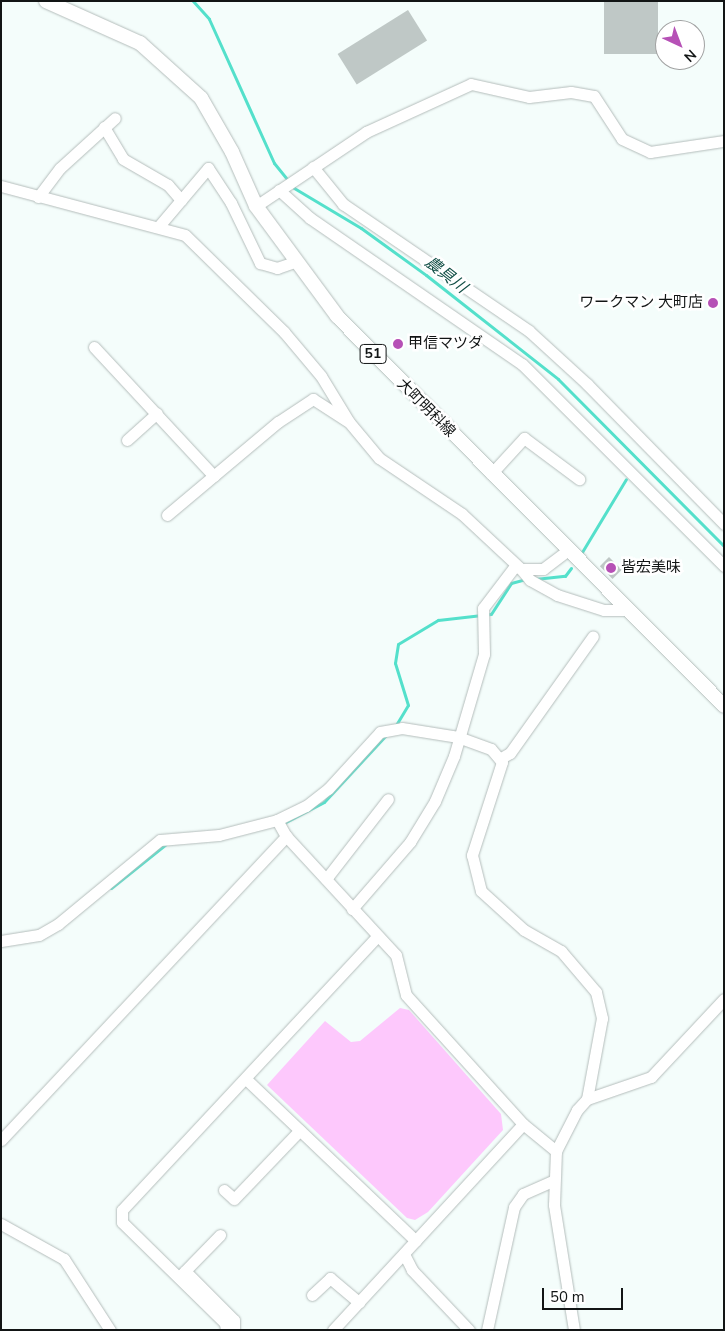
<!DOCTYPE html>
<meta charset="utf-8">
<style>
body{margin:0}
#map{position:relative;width:725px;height:1331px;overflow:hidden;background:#f4fdfb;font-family:"Nunito Sans","Noto Sans JP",sans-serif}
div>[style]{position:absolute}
.green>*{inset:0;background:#fdc8fc}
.stream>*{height:3px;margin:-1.5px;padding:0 1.5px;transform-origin:1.5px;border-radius:1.5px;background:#54e0cb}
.building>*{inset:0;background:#bfc8c6;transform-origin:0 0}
.roads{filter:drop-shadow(0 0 1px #b4bdbb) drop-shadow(0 0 1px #b4bdbb)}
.minor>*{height:11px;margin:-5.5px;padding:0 5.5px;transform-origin:5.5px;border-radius:5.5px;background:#fff}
.major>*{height:14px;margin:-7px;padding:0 7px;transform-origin:7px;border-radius:7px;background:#fff}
.dots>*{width:14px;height:14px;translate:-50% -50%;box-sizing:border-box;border:2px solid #fff;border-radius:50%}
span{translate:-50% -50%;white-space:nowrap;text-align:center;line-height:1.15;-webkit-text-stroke:5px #fff;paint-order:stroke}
.shield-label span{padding:1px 4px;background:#fff;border:1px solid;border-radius:4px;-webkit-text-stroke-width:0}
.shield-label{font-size:14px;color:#121515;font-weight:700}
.poi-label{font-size:15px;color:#121515}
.right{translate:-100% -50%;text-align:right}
.left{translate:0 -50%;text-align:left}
.street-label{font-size:15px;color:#121515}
.water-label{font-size:16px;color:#124f46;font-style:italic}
.frame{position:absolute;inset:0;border:2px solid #121515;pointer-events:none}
.north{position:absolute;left:655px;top:20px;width:50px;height:50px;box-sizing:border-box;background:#fff;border:1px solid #a0a1a1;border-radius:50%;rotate:137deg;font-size:14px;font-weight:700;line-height:20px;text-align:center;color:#121515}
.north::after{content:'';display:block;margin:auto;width:18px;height:22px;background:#b651b6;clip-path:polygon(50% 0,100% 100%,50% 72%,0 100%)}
.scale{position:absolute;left:542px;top:1288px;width:81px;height:22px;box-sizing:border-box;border:2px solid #121515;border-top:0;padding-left:6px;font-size:15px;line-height:18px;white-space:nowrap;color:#121515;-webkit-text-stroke:4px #fff;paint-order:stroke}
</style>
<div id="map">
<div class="green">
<i style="clip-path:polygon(400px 1008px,409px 1010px,501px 1114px,503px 1130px,428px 1212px,415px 1220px,407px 1218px,267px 1085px,325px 1021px,351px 1042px,360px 1041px)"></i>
</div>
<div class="stream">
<i style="left:193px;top:1px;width:24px;rotate:48deg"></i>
<i style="left:209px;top:19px;width:158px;rotate:65.7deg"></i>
<i style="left:274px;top:163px;width:32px;rotate:51deg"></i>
<i style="left:294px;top:188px;width:78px;rotate:30.8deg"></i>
<i style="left:361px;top:228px;width:80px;rotate:35.9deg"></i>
<i style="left:426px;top:275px;width:168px;rotate:38.2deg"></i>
<i style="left:558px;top:379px;width:235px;rotate:45.2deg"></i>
<i style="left:582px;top:552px;width:85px;rotate:-58.9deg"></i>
<i style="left:535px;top:579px;width:30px;rotate:-6deg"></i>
<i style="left:565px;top:576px;width:10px;rotate:-53deg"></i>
<i style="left:396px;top:725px;width:23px;rotate:-59deg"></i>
<i style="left:408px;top:705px;width:44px;rotate:-107.2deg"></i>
<i style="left:395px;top:663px;width:19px;rotate:-81deg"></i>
<i style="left:398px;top:644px;width:47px;rotate:-31deg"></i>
<i style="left:438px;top:620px;width:53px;rotate:-6.5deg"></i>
<i style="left:491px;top:614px;width:37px;rotate:-57deg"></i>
<i style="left:511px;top:583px;width:16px;rotate:-15deg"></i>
<i style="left:282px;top:824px;width:47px;rotate:-27.6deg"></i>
<i style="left:324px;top:802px;width:91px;rotate:-47.2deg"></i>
<i style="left:111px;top:888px;width:70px;rotate:-38.7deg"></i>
</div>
<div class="building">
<i style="left:604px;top:1px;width:54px;height:53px"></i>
<i style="left:408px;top:10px;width:36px;height:83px;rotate:58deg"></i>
<i style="left:609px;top:557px;width:18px;height:13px;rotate:45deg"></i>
</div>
<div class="roads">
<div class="minor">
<i style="left:104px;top:127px;width:37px;rotate:59deg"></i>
<i style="left:123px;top:159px;width:52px;rotate:30deg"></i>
<i style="left:168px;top:185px;width:20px;rotate:49deg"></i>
<i style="left:313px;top:167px;width:48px;rotate:51deg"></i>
<i style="left:343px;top:204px;width:225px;rotate:34.3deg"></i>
<i style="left:529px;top:331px;width:79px;rotate:42.4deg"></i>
<i style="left:587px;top:384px;width:196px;rotate:45.6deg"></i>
<i style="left:1px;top:186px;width:190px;rotate:14.9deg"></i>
<i style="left:185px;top:235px;width:139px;rotate:44.4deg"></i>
<i style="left:284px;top:332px;width:57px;rotate:49.9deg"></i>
<i style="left:321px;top:376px;width:54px;rotate:58.7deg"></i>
<i style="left:349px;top:422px;width:47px;rotate:50.2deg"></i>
<i style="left:379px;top:458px;width:100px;rotate:34deg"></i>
<i style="left:462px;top:514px;width:81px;rotate:43deg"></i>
<i style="left:521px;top:569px;width:22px"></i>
<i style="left:543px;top:569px;width:30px;rotate:-37deg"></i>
<i style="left:279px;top:190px;width:42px;rotate:42.1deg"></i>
<i style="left:310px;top:218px;width:257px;rotate:34.6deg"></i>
<i style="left:522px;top:364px;width:286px;rotate:45deg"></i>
<i style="left:38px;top:197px;width:36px;rotate:-53deg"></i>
<i style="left:60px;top:168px;width:74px;rotate:-42.3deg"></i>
<i style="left:256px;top:206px;width:133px;rotate:-33.9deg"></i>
<i style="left:366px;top:132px;width:115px;rotate:-24.6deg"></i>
<i style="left:471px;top:84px;width:59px;rotate:12.6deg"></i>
<i style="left:529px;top:97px;width:42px;rotate:-6.8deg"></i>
<i style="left:571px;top:92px;width:23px;rotate:10deg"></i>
<i style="left:594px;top:96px;width:51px;rotate:56.9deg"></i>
<i style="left:622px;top:139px;width:31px;rotate:25deg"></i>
<i style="left:650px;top:152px;width:75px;rotate:-8.5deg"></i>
<i style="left:159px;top:226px;width:76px;rotate:-49.8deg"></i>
<i style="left:208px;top:168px;width:42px;rotate:56.7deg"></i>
<i style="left:231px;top:203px;width:67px;rotate:64.2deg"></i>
<i style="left:260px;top:263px;width:18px;rotate:16deg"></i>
<i style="left:277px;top:268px;width:18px;rotate:-19deg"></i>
<i style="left:94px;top:347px;width:176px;rotate:47.1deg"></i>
<i style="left:127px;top:440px;width:40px;rotate:-42deg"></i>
<i style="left:491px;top:474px;width:49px;rotate:-47.5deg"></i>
<i style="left:524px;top:438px;width:69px;rotate:36.7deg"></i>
<i style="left:167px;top:515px;width:145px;rotate:-40deg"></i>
<i style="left:278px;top:422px;width:42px;rotate:-33.3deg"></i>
<i style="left:313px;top:399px;width:40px;rotate:32.9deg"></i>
<i style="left:521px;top:569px;width:14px;rotate:51deg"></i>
<i style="left:530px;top:580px;width:31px;rotate:29deg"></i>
<i style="left:557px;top:595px;width:49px;rotate:17.7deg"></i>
<i style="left:604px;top:610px;width:23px"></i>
<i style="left:501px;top:758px;width:10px;rotate:-29deg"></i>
<i style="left:510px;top:753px;width:143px;rotate:-54.6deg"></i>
<i style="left:277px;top:820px;width:18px;rotate:61deg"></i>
<i style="left:286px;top:836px;width:162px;rotate:47.3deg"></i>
<i style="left:396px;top:955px;width:41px;rotate:76deg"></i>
<i style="left:406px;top:995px;width:174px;rotate:47.8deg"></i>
<i style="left:523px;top:1124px;width:43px;rotate:39.3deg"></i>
<i style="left:326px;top:879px;width:101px;rotate:-52.2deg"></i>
<i style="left:352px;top:909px;width:89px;rotate:-49.1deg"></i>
<i style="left:410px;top:842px;width:48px;rotate:-58.6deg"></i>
<i style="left:435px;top:801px;width:49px;rotate:-67.1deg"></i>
<i style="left:454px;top:756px;width:106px;rotate:-73.6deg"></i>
<i style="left:484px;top:654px;width:46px;rotate:-91.2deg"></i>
<i style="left:483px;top:608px;width:53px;rotate:-52.7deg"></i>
<i style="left:1px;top:941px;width:38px;rotate:-9deg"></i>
<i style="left:39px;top:935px;width:22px;rotate:-30deg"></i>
<i style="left:58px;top:924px;width:132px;rotate:-39.5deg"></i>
<i style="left:160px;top:840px;width:59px;rotate:-4.8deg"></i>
<i style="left:219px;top:835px;width:60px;rotate:-14.5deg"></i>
<i style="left:277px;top:820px;width:32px;rotate:-26deg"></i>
<i style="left:306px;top:806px;width:28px;rotate:-38deg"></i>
<i style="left:328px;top:789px;width:77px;rotate:-47.6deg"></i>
<i style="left:380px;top:732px;width:22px;rotate:-10deg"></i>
<i style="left:402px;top:728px;width:57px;rotate:9.1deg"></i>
<i style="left:458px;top:737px;width:35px;rotate:20deg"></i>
<i style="left:491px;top:749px;width:17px;rotate:50deg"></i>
<i style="left:502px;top:762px;width:98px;rotate:107.9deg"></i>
<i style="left:472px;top:855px;width:37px;rotate:76deg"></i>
<i style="left:481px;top:891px;width:58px;rotate:42.2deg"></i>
<i style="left:524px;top:930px;width:43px;rotate:29.6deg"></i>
<i style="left:561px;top:951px;width:54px;rotate:49.5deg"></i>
<i style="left:596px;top:992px;width:27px;rotate:77deg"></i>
<i style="left:602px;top:1018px;width:82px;rotate:100.5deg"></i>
<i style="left:247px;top:1080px;width:233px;rotate:43.6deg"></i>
<i style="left:1px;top:1140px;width:417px;rotate:-46.8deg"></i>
<i style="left:224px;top:1190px;width:13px;rotate:42deg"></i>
<i style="left:234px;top:1199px;width:95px;rotate:-46.3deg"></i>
<i style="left:1px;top:1224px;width:72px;rotate:29.1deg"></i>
<i style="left:64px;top:1259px;width:85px;rotate:57.1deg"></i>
<i style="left:404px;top:1254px;width:18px;rotate:63deg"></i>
<i style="left:412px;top:1270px;width:83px;rotate:46.5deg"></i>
<i style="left:185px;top:1271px;width:69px;rotate:45deg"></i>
<i style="left:234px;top:1320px;width:10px;rotate:90deg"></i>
<i style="left:181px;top:1275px;width:56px;rotate:-45.7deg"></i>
<i style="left:312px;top:1295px;width:25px;rotate:-43deg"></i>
<i style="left:330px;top:1278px;width:38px;rotate:40deg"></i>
<i style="left:226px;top:1330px;width:7px;rotate:-98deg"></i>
<i style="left:225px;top:1323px;width:144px;rotate:-135.6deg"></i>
<i style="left:122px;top:1222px;width:12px;rotate:-90deg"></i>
<i style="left:122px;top:1210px;width:374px;rotate:-47deg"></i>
<i style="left:333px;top:1330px;width:280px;rotate:-47.3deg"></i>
<i style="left:487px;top:1330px;width:126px;rotate:-77.6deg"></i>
<i style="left:514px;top:1207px;width:16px;rotate:-55deg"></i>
<i style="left:523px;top:1194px;width:34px;rotate:-24deg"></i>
<i style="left:574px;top:1330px;width:127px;rotate:-99.1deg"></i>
<i style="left:554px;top:1205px;width:54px;rotate:-87.9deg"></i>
<i style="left:556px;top:1151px;width:46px;rotate:-62.9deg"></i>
<i style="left:577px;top:1110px;width:15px;rotate:-48deg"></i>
<i style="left:587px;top:1099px;width:68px;rotate:-19deg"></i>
<i style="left:651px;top:1077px;width:107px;rotate:-46.9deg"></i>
</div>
<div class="major">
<i style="left:46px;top:1px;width:103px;rotate:24.1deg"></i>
<i style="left:140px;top:43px;width:82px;rotate:42deg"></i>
<i style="left:201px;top:98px;width:62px;rotate:60.1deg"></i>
<i style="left:232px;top:152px;width:59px;rotate:66deg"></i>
<i style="left:256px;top:206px;width:137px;rotate:53.6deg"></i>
<i style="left:337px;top:316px;width:549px;rotate:45.22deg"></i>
</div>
</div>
<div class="dots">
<i style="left:713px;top:303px;background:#b651b6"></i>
<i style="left:398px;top:344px;background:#b651b6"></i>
<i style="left:611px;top:568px;background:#b651b6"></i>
</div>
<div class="shield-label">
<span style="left:373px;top:354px">51</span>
</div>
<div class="poi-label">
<span class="right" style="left:703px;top:303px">ワークマン 大町店</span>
<span class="left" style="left:408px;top:344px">甲信マツダ</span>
<span class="left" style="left:621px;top:568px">皆宏美味</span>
</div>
<div class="street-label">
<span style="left:426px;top:408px;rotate:45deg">大町明科線</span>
</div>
<div class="water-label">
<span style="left:446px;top:275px;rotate:38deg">農具川</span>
</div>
<div class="frame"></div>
<div class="north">N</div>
<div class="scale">50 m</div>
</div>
